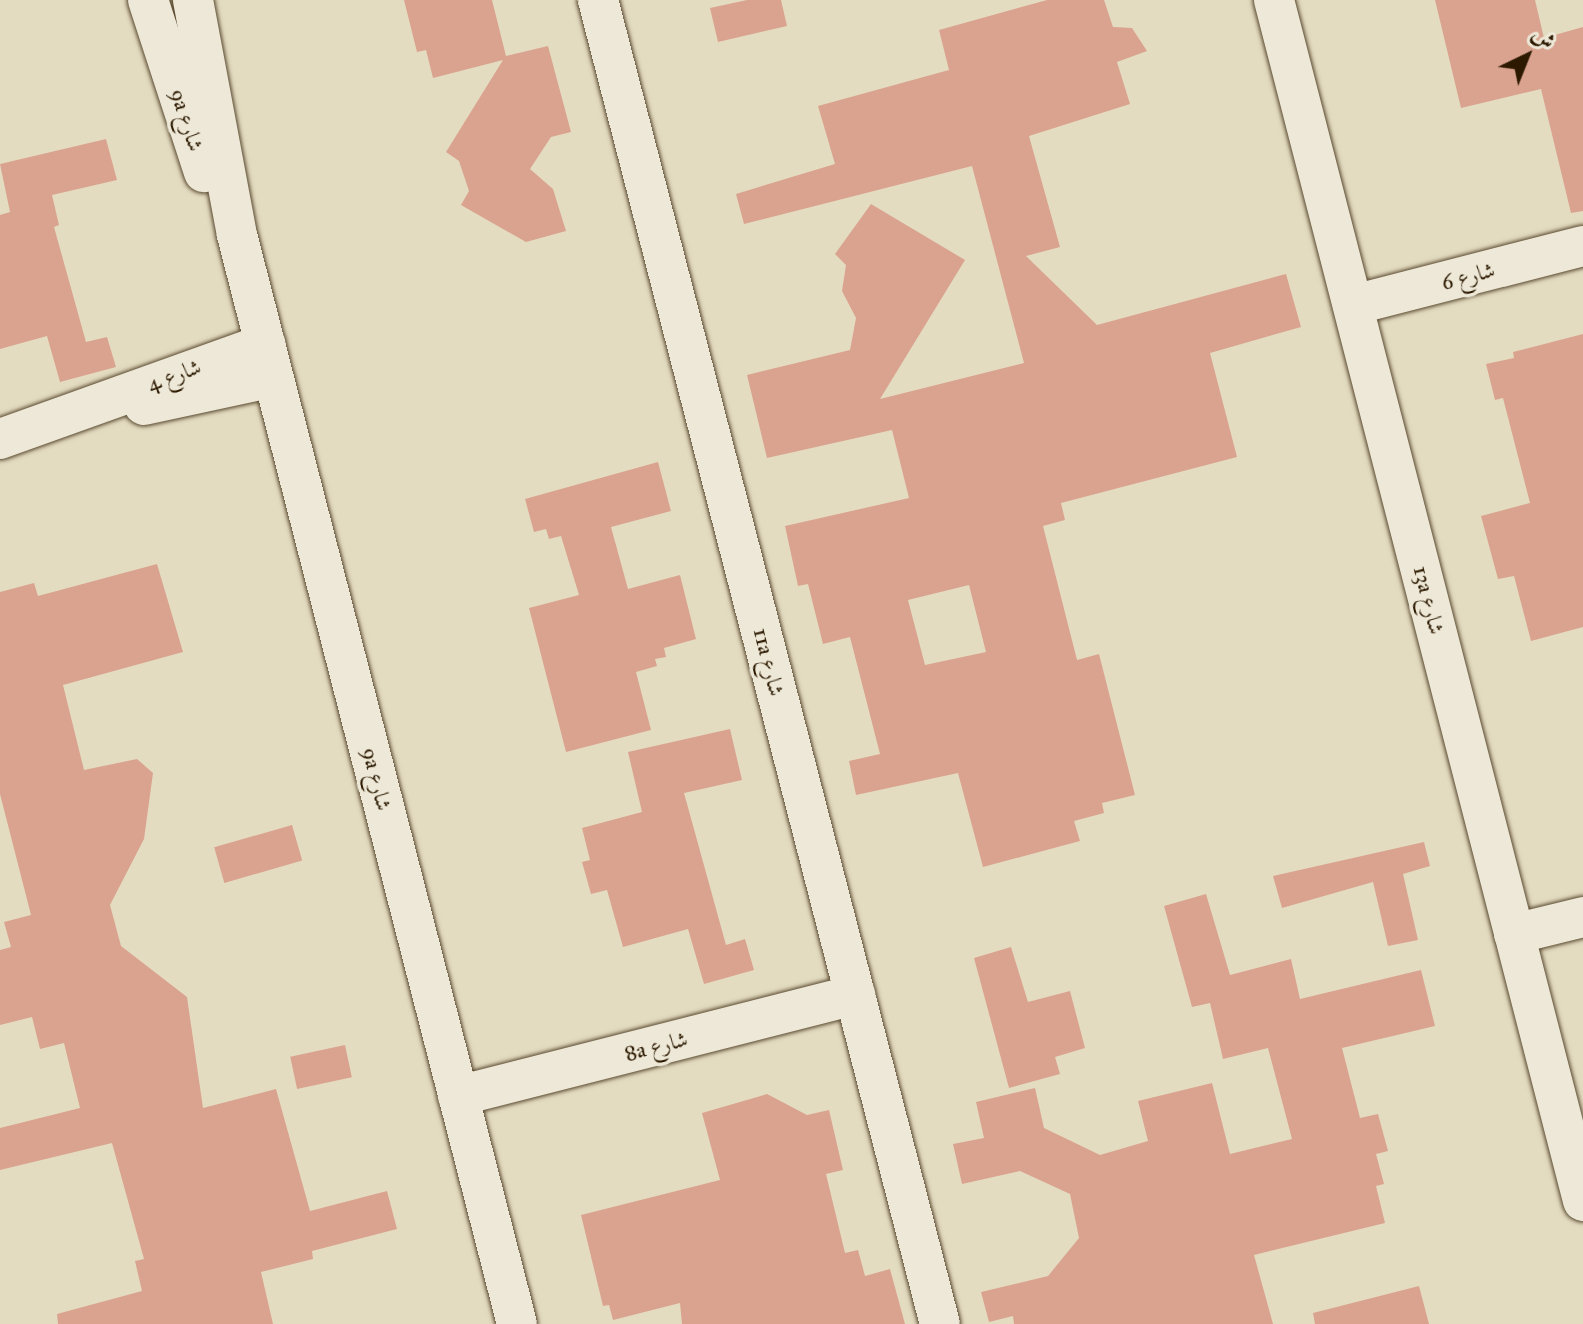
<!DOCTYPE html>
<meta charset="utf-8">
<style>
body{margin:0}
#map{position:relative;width:1583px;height:1324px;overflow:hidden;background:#e4dcc1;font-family:"IM FELL Great Primer",Amiri,serif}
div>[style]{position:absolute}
.building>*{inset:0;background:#daa38f;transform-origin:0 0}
.roads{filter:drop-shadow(0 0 2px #5a4a30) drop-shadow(0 0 2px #5a4a30)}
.minor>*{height:40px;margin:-20px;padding:0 20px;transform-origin:20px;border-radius:20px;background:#ede8d7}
span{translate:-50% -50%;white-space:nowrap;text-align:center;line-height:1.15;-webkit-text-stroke:7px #ede8d7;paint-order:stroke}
.street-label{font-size:22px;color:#2c1900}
.north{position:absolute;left:1487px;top:16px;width:80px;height:80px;-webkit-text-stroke:6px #ede8d7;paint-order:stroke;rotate:43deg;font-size:22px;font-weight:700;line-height:32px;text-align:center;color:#2c1900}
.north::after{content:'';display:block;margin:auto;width:28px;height:36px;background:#2c1900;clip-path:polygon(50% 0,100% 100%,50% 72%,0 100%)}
</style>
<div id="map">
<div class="building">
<i style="clip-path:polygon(404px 0,492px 0,506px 56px,548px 46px,571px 132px,551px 137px,530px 169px,553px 189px,566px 231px,526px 242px,461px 205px,469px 191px,459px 161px,446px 152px,503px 60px,433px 78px,426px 50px,417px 52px)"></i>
<i style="clip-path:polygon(747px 0,781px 0,787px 26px,718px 42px,710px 8px)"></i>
<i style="clip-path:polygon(evenodd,1047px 0,1104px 0,1113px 27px,1132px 28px,1147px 51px,1117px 62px,1130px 104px,1029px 136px,1060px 247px,1026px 256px,1097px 325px,1286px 274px,1301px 327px,1210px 353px,1237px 457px,1061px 503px,1065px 520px,1043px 526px,1077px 660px,1099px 654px,1135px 795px,1102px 803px,1104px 813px,1074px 821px,1080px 841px,983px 867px,958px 773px,856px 795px,849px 761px,880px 754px,850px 637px,823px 644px,808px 584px,798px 586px,785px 526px,909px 498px,892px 430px,767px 458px,747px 375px,850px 350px,856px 318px,842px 291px,846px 265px,835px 254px,871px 204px,965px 260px,880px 399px,1024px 363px,972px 166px,744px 224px,736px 194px,835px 164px,818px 106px,949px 70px,939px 30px,1047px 0,969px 585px,986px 652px,925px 665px,908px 600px,969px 585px)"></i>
<i style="clip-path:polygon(1435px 0,1535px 0,1544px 38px,1583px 27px,1583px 211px,1571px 213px,1541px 89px,1461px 108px)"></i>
<i style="clip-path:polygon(106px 139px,117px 180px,52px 195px,59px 225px,54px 227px,86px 342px,107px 337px,116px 367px,60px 382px,47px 336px,0 349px,0 215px,10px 212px,0 164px)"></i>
<i style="clip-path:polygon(1583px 334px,1583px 627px,1531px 641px,1514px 576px,1498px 579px,1481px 516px,1530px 503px,1503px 398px,1495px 400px,1486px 364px,1514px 358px,1513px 352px)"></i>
<i style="clip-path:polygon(658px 462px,671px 511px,611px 527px,628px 589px,680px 575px,696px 639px,664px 648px,666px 657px,655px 659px,657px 666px,636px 672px,651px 730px,566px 752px,529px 608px,579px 595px,561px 536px,549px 539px,546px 529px,534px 532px,525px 499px)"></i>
<i style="clip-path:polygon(157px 564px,183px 652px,63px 685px,84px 770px,137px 759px,153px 773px,144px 839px,110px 905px,121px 946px,187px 997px,203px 1108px,276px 1089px,310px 1211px,387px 1191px,397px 1229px,312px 1251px,313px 1259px,261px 1272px,273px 1324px,58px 1324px,57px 1314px,142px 1291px,135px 1261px,144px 1259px,112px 1143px,0 1170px,0 1128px,80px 1108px,64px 1043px,40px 1049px,32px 1017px,0 1025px,0 950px,11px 947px,4px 922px,31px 915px,0 794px,0 592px,34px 583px,38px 596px)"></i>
<i style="clip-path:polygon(730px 729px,742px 780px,684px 793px,726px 945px,745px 939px,754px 970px,704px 984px,688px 929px,623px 947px,607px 890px,591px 894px,582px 862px,590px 860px,582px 828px,642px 812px,628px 752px)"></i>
<i style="left:292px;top:825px;width:37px;height:81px;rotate:74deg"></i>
<i style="clip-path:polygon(1424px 842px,1430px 866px,1403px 874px,1418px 940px,1388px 946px,1373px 882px,1282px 908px,1273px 876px)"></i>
<i style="clip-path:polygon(1206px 894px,1230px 975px,1291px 959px,1300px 999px,1421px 970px,1435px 1026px,1342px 1048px,1360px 1118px,1378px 1114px,1388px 1151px,1376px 1154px,1384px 1184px,1376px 1186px,1385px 1223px,1254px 1255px,1273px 1324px,1014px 1324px,1013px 1316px,989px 1322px,981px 1292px,1048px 1276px,1079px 1238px,1070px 1194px,1020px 1171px,962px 1184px,953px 1144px,984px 1138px,976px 1102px,1035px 1088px,1044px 1128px,1100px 1155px,1148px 1141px,1138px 1101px,1212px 1083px,1230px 1154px,1292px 1139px,1268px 1048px,1223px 1059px,1210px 1003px,1192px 1007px,1164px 906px)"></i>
<i style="clip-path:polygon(1011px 947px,1028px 1002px,1070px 991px,1085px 1048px,1055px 1057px,1060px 1074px,1009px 1088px,974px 958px)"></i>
<i style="left:345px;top:1045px;width:33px;height:56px;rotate:78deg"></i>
<i style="clip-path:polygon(767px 1094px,807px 1115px,829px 1110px,843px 1170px,826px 1174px,845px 1253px,858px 1250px,865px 1276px,890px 1269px,905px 1324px,682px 1324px,680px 1303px,613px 1320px,609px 1305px,603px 1306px,581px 1215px,720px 1180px,702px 1113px)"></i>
<i style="clip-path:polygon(1419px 1286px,1429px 1324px,1315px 1324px,1313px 1313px)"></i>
</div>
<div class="roads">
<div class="minor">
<i style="left:148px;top:0;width:181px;rotate:72deg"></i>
<i style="left:193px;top:0;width:239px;rotate:79.4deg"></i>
<i style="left:237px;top:235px;width:1124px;rotate:75.58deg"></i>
<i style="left:598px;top:0;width:1367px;rotate:75.52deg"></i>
<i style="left:1274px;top:0;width:1240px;rotate:75.57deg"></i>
<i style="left:1353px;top:305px;width:237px;rotate:-14.4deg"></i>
<i style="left:144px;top:405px;width:132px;rotate:-12.2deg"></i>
<i style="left:0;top:439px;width:282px;rotate:-19.7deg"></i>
<i style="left:1514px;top:934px;width:71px;rotate:-13.8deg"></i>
<i style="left:458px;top:1096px;width:410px;rotate:-14.3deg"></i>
</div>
</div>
<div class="street-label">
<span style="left:187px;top:120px;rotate:72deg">9a شارع</span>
<span style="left:1468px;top:276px;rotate:-15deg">شارع 6</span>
<span style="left:174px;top:375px;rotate:-20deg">شارع 4</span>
<span style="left:1429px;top:600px;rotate:76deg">13a شارع</span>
<span style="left:769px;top:662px;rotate:76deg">11a شارع</span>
<span style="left:377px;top:779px;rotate:76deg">9a شارع</span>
<span style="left:656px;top:1046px;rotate:-14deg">8a شارع</span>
</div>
<div class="north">ش</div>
</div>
